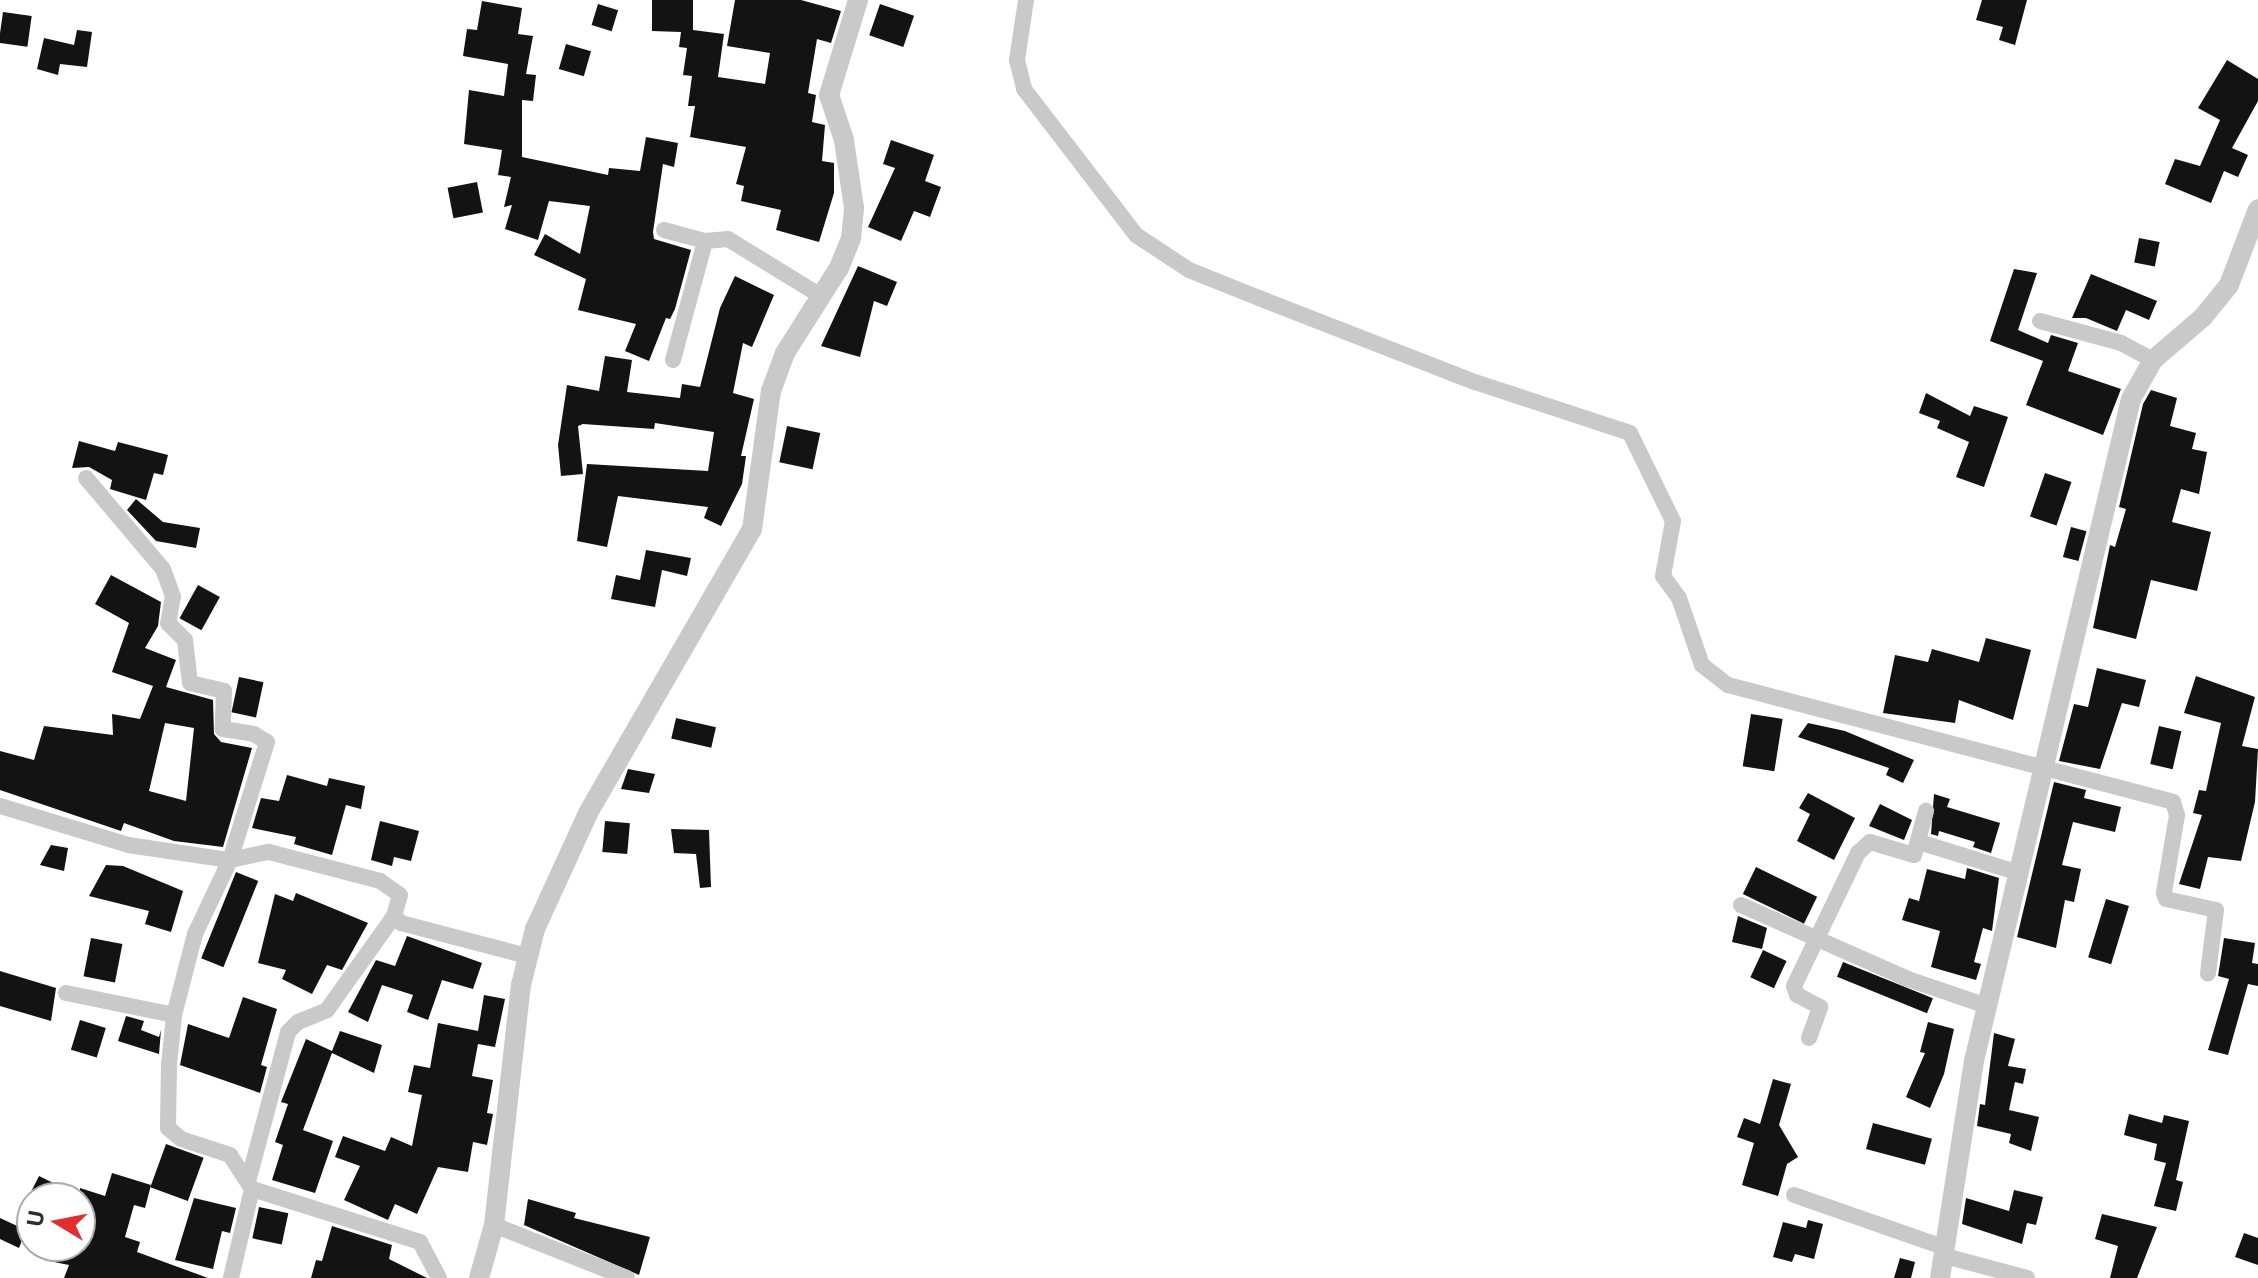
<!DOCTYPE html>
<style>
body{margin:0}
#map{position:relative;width:2258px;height:1278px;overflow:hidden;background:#fff;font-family:"Noto Sans",sans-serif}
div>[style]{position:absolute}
.building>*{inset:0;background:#131313;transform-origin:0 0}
.minor>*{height:16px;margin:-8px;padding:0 8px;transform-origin:8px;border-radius:8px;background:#c9c9c9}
.tertiary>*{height:20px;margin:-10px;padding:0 10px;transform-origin:10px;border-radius:10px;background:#c9c9c9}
span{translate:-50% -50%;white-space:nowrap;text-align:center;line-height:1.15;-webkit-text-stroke:8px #fff;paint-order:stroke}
.north{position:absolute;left:16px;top:1182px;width:80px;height:80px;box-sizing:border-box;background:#fff;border:2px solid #ababab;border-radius:50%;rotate:280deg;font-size:22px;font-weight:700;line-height:32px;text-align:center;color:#2c2c2c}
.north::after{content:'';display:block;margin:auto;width:28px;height:36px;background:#e32e30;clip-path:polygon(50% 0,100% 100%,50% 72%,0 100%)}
</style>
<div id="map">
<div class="building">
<i style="clip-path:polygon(652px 0,693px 0,693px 30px,724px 34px,718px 77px,765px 84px,770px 53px,727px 46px,735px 0,801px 0,841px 11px,831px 43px,817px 39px,808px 93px,816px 95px,812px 122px,825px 125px,822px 161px,834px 163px,834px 193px,819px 242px,776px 230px,781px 210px,741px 201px,744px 186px,736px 184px,746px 147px,690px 137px,695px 106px,688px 106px,692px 76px,683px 75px,687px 48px,679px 47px,681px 32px,652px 31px)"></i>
<i style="clip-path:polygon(1982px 0,2027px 0,2015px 45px,1999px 40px,2003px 27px,1976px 20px)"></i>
<i style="clip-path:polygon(482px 1px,522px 8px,518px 34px,533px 36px,526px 74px,536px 75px,533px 101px,522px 100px,522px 157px,608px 175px,609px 168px,640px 171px,646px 137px,678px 143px,674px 167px,663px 164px,653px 232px,654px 239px,691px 250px,675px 309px,670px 319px,666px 318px,649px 361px,625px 351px,636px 324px,578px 310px,586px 279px,534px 255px,545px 234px,580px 254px,590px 206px,549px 201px,538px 240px,505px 229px,512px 205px,504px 207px,511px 177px,498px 175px,502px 150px,464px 144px,469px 90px,504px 96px,508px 64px,463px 56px,467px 29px,477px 30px)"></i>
<i style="left:598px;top:4px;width:21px;height:22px;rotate:17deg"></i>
<i style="left:880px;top:4px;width:36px;height:33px;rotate:19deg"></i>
<i style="left:3px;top:12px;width:29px;height:31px;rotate:8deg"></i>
<i style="clip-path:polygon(77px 30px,92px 32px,87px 67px,60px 64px,58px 75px,37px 69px,44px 38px,74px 45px)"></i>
<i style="left:566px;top:44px;width:26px;height:26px;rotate:16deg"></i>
<i style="clip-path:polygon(2227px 60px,2258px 79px,2258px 101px,2232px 148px,2248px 155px,2238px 177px,2224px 171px,2211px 203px,2165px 184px,2175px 159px,2200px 166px,2220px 120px,2198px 108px)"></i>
<i style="clip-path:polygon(891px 140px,934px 155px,925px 181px,941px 187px,930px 217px,914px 211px,901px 241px,868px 227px,895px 168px,883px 164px)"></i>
<i style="left:477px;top:182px;width:31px;height:30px;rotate:79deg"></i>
<i style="left:2139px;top:238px;width:21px;height:25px;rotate:11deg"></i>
<i style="clip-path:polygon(858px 266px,897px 282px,887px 306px,874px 301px,860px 357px,821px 346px)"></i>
<i style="clip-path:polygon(2014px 269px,2037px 273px,2018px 330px,2048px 343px,2051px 335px,2078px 343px,2068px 371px,2121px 389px,2103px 435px,2026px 405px,2043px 361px,1990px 341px)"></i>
<i style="clip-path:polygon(2091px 274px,2157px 301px,2149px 320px,2126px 310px,2117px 331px,2086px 318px,2072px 318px)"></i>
<i style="clip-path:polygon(735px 276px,774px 295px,752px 347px,743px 343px,733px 393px,754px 399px,741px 456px,746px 456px,742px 484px,721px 526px,704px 518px,708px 507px,618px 496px,607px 547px,577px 541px,587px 464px,708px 471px,714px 432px,655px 423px,654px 429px,583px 424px,578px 426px,583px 474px,561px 476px,558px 445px,567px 385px,599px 391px,605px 356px,632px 360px,627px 392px,680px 398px,682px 384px,700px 387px,720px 308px)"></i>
<i style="clip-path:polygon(2151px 390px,2177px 398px,2170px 426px,2196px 433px,2192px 449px,2207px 452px,2199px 494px,2181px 489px,2172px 522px,2211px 532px,2197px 591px,2151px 580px,2136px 639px,2093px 628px,2110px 545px,2115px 547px,2126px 509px,2119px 507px,2143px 404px)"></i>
<i style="clip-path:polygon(1926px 393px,1970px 416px,1974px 406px,2008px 417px,1984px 487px,1956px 477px,1969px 442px,1937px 428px,1940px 421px,1919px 413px)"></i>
<i style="left:787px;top:426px;width:34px;height:37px;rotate:12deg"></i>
<i style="clip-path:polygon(79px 441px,115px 451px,118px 442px,168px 455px,163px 475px,154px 473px,146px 500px,110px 489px,112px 480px,89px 467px,72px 468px)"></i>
<i style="left:2045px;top:473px;width:28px;height:46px;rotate:19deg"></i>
<i style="clip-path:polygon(136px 499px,163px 522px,200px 528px,196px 548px,156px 541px,127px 510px)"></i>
<i style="left:2071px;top:527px;width:16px;height:31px;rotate:15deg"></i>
<i style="clip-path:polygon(646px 550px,691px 558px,687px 576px,662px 570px,655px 607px,611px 599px,616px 575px,640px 580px)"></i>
<i style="clip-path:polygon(evenodd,111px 575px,161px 602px,158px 626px,145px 648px,176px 660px,166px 687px,213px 700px,214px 734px,221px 742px,252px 748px,223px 847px,174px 841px,124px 823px,121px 831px,0 790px,0 751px,34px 760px,44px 726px,113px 735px,112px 714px,140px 719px,153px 686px,112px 672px,129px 623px,95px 604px,111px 575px,165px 723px,194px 728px,186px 801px,149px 791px,165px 723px)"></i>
<i style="left:198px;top:585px;width:25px;height:38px;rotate:29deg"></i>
<i style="clip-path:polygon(1986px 638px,2031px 650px,2013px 720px,1959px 700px,1955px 723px,1883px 713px,1895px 655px,1928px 662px,1932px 649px,1979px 662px)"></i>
<i style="clip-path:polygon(2097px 668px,2146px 680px,2139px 707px,2122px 703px,2100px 769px,2059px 761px,2074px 704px,2088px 707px)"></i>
<i style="clip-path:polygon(2196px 676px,2255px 697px,2242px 746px,2258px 749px,2255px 802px,2241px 861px,2208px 857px,2200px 889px,2179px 884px,2202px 815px,2193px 813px,2199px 790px,2206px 791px,2221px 723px,2184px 713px)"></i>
<i style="left:239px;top:677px;width:25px;height:36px;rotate:12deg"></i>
<i style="left:1751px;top:714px;width:32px;height:53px;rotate:9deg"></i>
<i style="left:676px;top:718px;width:41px;height:21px;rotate:13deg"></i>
<i style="clip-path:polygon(1808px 723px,1845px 731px,1914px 760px,1903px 783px,1886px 775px,1889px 768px,1798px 737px)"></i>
<i style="left:2159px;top:726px;width:23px;height:39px;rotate:13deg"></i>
<i style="clip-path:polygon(628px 769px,655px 774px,649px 793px,621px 789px)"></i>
<i style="clip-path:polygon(287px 775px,327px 786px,329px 778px,365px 786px,361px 809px,346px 805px,332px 855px,294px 844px,296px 837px,252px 828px,261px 798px,279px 801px)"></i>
<i style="clip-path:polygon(2054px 782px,2086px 790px,2084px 798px,2121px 807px,2115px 832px,2073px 822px,2062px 865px,2081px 869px,2074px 902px,2065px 900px,2056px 948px,2017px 937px)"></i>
<i style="clip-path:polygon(1808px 793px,1855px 818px,1834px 860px,1797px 841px,1810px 814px,1799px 808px)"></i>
<i style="clip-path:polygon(1934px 794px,1950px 799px,1947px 807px,2000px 823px,1991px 853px,1973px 847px,1975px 842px,1939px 831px,1938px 836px,1931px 834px)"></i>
<i style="clip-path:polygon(1880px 804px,1912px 820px,1904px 840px,1869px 826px)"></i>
<i style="clip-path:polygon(380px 821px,419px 831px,411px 861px,394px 857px,392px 866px,371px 860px)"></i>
<i style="left:605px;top:821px;width:25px;height:31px;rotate:5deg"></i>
<i style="clip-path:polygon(671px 829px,709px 830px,711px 887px,700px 888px,696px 854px,674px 853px)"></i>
<i style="clip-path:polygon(51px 845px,68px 848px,64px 871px,40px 865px)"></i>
<i style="clip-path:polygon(106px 865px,123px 866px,183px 891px,171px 932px,145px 924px,149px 911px,89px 896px)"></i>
<i style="left:1756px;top:867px;width:68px;height:30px;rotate:26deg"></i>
<i style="clip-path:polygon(1967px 868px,1999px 878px,1992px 931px,1983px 928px,1974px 962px,1981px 964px,1976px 980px,1931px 967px,1940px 931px,1902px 920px,1909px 898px,1919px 901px,1927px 869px,1965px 879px)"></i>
<i style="left:236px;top:872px;width:24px;height:93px;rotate:22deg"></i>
<i style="clip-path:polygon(296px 893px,368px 923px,342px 970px,327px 965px,312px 994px,282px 979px,286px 970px,258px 963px,275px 894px,293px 901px)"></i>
<i style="left:2106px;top:899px;width:24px;height:61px;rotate:17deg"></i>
<i style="clip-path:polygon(1738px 916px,1767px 928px,1762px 949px,1732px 942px)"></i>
<i style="clip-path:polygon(407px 936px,482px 963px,473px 989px,442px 980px,428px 1020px,407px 1012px,413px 995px,382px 985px,368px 1022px,348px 1012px,376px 960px,395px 966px)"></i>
<i style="left:91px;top:938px;width:32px;height:39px;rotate:11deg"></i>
<i style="clip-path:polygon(2224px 938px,2255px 943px,2252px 963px,2258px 964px,2258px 986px,2248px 984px,2228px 1055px,2208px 1050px,2229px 979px,2218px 976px)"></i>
<i style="left:1763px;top:950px;width:26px;height:30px;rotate:25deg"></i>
<i style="left:1843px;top:962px;width:97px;height:16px;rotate:22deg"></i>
<i style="clip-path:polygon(0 971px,56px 988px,51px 1021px,0 1006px)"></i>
<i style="clip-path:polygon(484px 995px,505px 999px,495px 1047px,478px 1044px,472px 1076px,493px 1080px,487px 1113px,493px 1114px,487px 1145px,473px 1142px,468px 1172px,438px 1167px,417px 1214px,395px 1204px,388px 1220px,344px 1200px,360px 1166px,335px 1157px,343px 1136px,385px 1151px,391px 1137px,412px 1146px,422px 1095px,408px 1092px,414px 1065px,430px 1068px,438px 1023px,478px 1031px)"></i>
<i style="clip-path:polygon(243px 997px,277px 1009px,261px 1065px,267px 1067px,260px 1093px,180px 1065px,188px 1024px,229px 1038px)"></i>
<i style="clip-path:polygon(126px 1016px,144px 1021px,141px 1030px,159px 1037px,161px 1030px,159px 1054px,118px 1041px)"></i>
<i style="left:80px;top:1020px;width:27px;height:31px;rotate:17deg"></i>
<i style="clip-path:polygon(1928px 1022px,1954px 1029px,1944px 1074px,1930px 1108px,1906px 1097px,1925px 1053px,1920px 1052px)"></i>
<i style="clip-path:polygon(340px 1031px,382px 1045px,374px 1073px,332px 1053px,303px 1130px,333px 1141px,315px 1193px,272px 1180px,283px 1145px,275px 1142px,288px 1104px,281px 1102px,306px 1039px,332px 1051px)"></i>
<i style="clip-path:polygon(1994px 1033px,2015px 1039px,2008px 1066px,2026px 1069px,2023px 1084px,2015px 1082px,2009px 1110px,2039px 1117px,2031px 1151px,2009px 1143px,2011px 1134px,1977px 1126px,1980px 1104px,1985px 1105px)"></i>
<i style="clip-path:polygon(1773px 1079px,1791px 1084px,1779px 1125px,1798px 1157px,1787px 1164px,1778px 1196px,1742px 1185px,1754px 1143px,1737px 1137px,1744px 1118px,1760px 1124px)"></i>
<i style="clip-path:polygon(2129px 1114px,2162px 1123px,2164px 1115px,2189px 1121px,2176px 1180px,2183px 1182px,2176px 1211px,2154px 1206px,2166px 1163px,2154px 1160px,2157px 1144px,2124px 1135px)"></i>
<i style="left:1873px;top:1123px;width:61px;height:27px;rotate:15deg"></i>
<i style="left:166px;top:1144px;width:40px;height:46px;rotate:20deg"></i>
<i style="clip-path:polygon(112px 1173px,151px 1185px,145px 1208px,134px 1205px,125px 1237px,140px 1242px,137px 1252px,208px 1278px,64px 1278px,69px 1265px,44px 1260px,53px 1246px,80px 1246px,80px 1198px,28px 1198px,39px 1176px,80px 1196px,80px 1188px,105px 1196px)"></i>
<i style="clip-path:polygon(2014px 1190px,2043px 1197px,2036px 1225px,2027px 1223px,2022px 1244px,1962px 1224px,1966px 1198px,2009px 1211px)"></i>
<i style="clip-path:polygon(194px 1198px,236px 1208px,230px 1233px,222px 1231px,213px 1269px,175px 1260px)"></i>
<i style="clip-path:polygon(528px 1199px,576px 1213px,574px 1218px,650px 1237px,639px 1275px,524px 1225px)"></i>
<i style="left:259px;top:1207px;width:30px;height:32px;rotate:12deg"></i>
<i style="clip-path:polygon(2102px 1214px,2157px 1227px,2137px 1278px,2110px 1278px,2118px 1246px,2095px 1239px)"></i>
<i style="clip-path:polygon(0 1218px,26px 1230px,19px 1248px,0 1239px)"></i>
<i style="clip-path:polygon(1808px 1220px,1823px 1224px,1814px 1259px,1795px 1254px,1792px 1262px,1773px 1257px,1783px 1222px,1806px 1228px)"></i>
<i style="clip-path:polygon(332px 1226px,392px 1245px,389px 1259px,427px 1278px,311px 1278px,316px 1260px,322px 1261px)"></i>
<i style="clip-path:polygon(2244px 1233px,2258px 1238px,2258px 1265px,2235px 1257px)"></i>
<i style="clip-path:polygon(1900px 1258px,1915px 1262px,1911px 1278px,1894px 1278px)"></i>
</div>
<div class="minor">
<i style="left:1026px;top:0;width:61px;rotate:98.5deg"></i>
<i style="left:1017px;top:60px;width:30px;rotate:76deg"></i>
<i style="left:1024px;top:89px;width:184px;rotate:52.5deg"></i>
<i style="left:1136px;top:235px;width:64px;rotate:33.4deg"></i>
<i style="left:1189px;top:270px;width:75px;rotate:21.8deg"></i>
<i style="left:1259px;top:298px;width:232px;rotate:21.3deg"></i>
<i style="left:1475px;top:382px;width:163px;rotate:18.2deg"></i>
<i style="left:1630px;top:433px;width:98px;rotate:64deg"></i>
<i style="left:1673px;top:521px;width:56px;rotate:100.3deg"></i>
<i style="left:1663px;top:576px;width:27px;rotate:54deg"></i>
<i style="left:1679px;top:598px;width:71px;rotate:71.1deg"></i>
<i style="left:1702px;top:665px;width:33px;rotate:38deg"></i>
<i style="left:1728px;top:685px;width:460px;rotate:14.7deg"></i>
<i style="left:2173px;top:802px;width:14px;rotate:73deg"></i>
<i style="left:2177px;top:815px;width:79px;rotate:99.5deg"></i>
<i style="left:2164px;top:893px;width:6px;rotate:72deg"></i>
<i style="left:2166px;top:899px;width:51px;rotate:12.4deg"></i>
<i style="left:2216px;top:910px;width:64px;rotate:97.2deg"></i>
<i style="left:664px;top:230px;width:42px;rotate:15deg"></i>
<i style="left:705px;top:241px;width:23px;rotate:-5deg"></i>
<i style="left:728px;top:239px;width:109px;rotate:31.5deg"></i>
<i style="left:2040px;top:321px;width:84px;rotate:15.2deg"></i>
<i style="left:2121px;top:343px;width:36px;rotate:28deg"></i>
<i style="left:673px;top:360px;width:123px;rotate:-74.9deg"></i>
<i style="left:86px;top:478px;width:119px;rotate:49.8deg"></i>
<i style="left:163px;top:569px;width:29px;rotate:70deg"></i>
<i style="left:173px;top:596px;width:27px;rotate:100deg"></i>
<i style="left:168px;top:623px;width:24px;rotate:45deg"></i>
<i style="left:185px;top:640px;width:43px;rotate:83.4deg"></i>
<i style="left:190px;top:683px;width:35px;rotate:13deg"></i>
<i style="left:224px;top:691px;width:38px;rotate:92deg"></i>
<i style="left:223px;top:729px;width:31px;rotate:9deg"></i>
<i style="left:254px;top:734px;width:15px;rotate:32deg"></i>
<i style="left:267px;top:742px;width:124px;rotate:107.4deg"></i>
<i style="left:230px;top:860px;width:82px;rotate:115.3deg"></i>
<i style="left:195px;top:934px;width:84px;rotate:104.5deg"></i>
<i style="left:174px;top:1015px;width:50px;rotate:95.7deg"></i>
<i style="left:169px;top:1065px;width:63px;rotate:90.9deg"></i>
<i style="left:168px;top:1128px;width:17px;rotate:40deg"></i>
<i style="left:181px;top:1139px;width:52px;rotate:18.1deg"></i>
<i style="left:230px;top:1155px;width:40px;rotate:57.1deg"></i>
<i style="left:252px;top:1189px;width:91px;rotate:103.3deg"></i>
<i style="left:0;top:806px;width:134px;rotate:16.9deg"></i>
<i style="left:128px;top:845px;width:103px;rotate:8.4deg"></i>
<i style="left:230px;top:860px;width:40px;rotate:-12deg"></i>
<i style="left:269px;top:852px;width:115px;rotate:14.6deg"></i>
<i style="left:380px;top:881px;width:24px;rotate:35deg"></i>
<i style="left:400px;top:895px;width:22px;rotate:106deg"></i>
<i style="left:394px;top:916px;width:10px;rotate:45deg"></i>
<i style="left:401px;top:923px;width:130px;rotate:14.7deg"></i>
<i style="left:1919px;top:842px;width:102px;rotate:17.2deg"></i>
<i style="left:1741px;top:905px;width:183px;rotate:23.9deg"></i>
<i style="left:1908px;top:979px;width:83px;rotate:18.9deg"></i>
<i style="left:66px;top:993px;width:110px;rotate:11.5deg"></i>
<i style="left:1809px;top:1038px;width:33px;rotate:-70deg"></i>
<i style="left:1820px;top:1007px;width:26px;rotate:-152deg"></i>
<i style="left:1797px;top:995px;width:9px;rotate:-108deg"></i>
<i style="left:1794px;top:986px;width:148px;rotate:-64.3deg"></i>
<i style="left:1858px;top:853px;width:16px;rotate:-43deg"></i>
<i style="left:1870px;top:842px;width:46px;rotate:16.5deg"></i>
<i style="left:1914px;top:855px;width:46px;rotate:-74.7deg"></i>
<i style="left:249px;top:1178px;width:151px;rotate:-75deg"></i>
<i style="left:288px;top:1032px;width:14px;rotate:-45deg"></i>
<i style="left:298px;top:1022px;width:31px;rotate:-22deg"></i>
<i style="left:327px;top:1010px;width:115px;rotate:-54.5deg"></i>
<i style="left:252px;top:1189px;width:176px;rotate:17.5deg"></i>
<i style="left:420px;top:1242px;width:41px;rotate:62.2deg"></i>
<i style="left:1794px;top:1195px;width:161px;rotate:19.2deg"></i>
<i style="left:494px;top:1225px;width:143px;rotate:21.7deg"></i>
<i style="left:1945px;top:1256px;width:85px;rotate:15deg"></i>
</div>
<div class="tertiary">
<i style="left:479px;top:1278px;width:55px;rotate:-74.2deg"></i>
<i style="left:494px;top:1225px;width:242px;rotate:-83.6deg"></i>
<i style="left:521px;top:985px;width:58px;rotate:-76deg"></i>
<i style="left:535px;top:929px;width:128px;rotate:-65.4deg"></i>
<i style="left:588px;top:813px;width:328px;rotate:-60deg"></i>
<i style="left:752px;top:529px;width:139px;rotate:-82.2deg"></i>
<i style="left:771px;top:391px;width:40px;rotate:-69.8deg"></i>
<i style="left:785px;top:353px;width:101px;rotate:-57.6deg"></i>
<i style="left:839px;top:268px;width:32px;rotate:-68deg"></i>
<i style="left:851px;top:238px;width:30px;rotate:-84deg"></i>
<i style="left:854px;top:208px;width:69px;rotate:-98.4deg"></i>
<i style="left:844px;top:140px;width:47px;rotate:-108.4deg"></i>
<i style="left:829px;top:95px;width:99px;rotate:-73deg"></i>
<i style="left:1940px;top:1278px;width:220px;rotate:-81.1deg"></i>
<i style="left:1974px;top:1061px;width:680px;rotate:-76.66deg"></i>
<i style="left:2131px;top:399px;width:45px;rotate:-60.6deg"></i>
<i style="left:2153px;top:360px;width:66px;rotate:-40.7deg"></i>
<i style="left:2203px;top:317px;width:41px;rotate:-50.9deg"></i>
<i style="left:2229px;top:285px;width:81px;rotate:-69.1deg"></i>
</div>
<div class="north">U</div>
</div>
